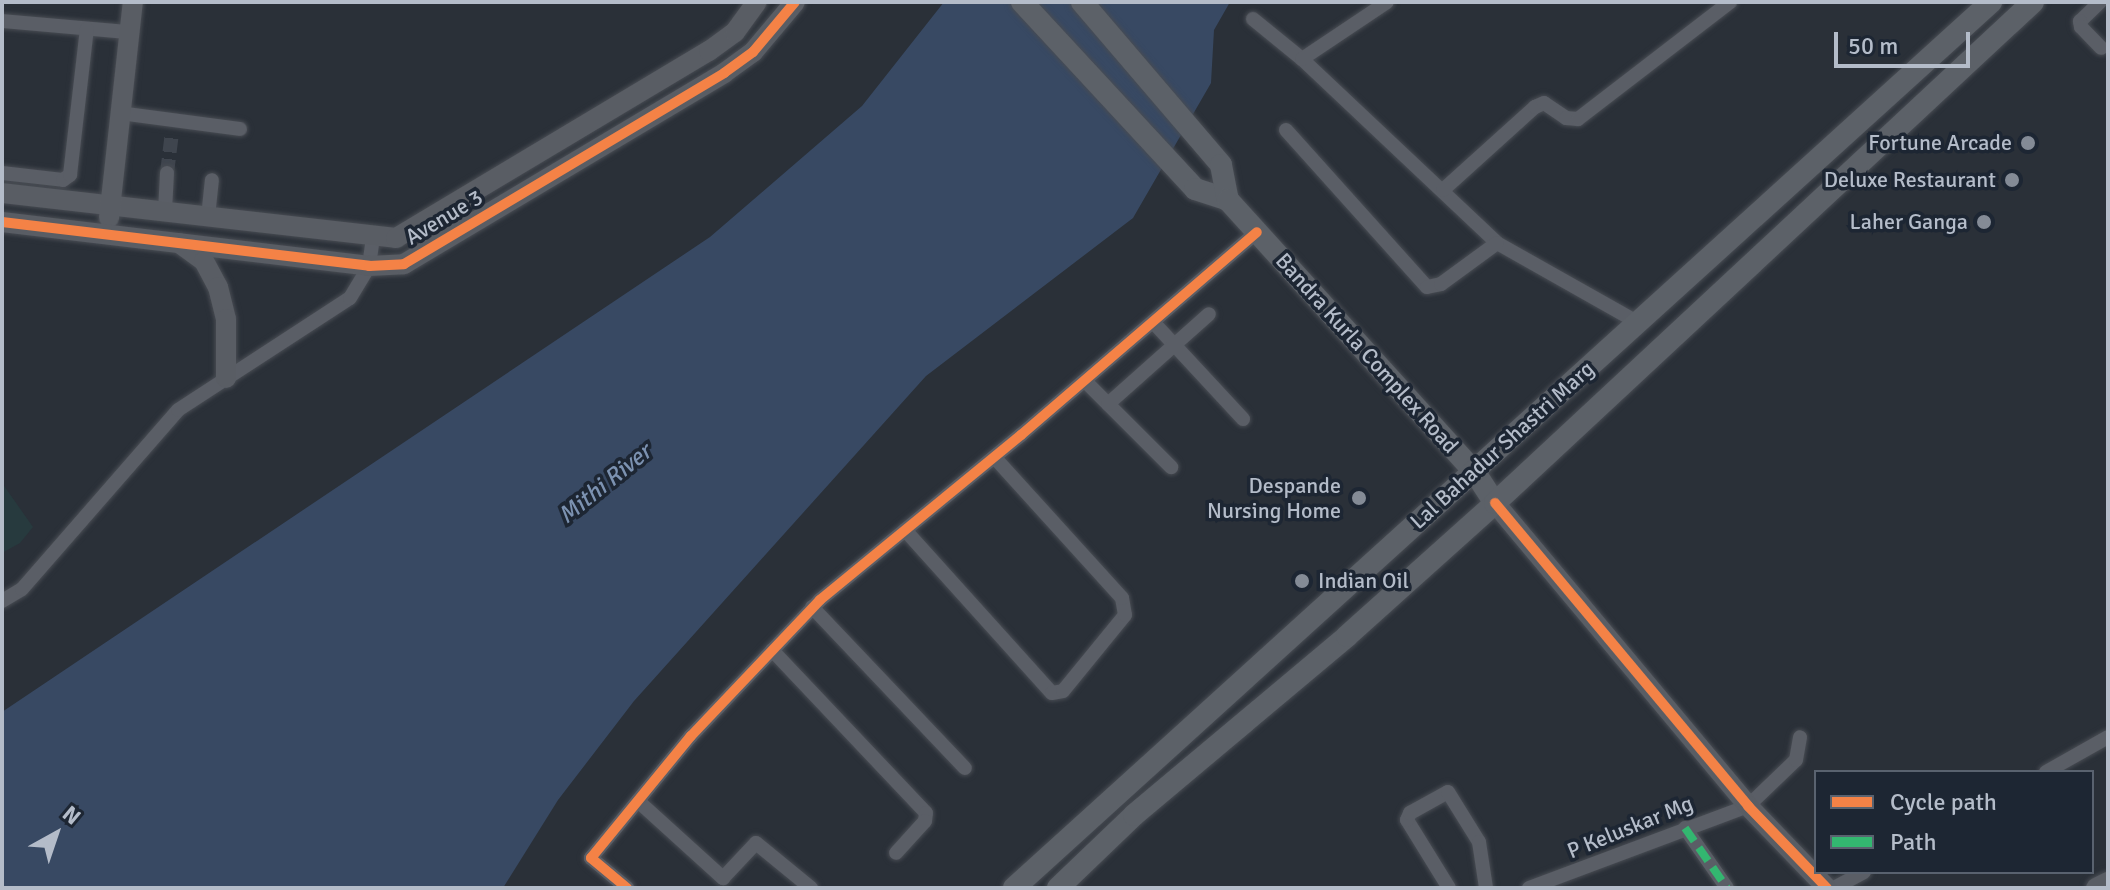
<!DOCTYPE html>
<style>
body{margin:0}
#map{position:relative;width:2110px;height:890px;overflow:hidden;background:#2a3038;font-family:Signika,sans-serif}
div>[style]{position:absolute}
.green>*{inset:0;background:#273a3e}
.water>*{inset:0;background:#384963}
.street-tunnel>*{height:14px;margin-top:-7px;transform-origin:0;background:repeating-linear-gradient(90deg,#3f454e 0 14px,transparent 0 21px)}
.roads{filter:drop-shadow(0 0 2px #484c53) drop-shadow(0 0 2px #484c53)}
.street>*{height:14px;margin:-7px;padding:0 7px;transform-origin:7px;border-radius:7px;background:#5a5e66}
.secondary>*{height:20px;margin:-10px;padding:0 10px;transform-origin:10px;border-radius:10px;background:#595d64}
.primary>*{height:22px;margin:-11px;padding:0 11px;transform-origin:11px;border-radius:11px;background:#5c6168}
.quiet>*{height:8px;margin-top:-4px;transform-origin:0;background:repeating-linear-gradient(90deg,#33b770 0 16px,transparent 0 24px)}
.cycleway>*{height:10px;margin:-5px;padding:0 5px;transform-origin:5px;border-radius:5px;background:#f48246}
.dots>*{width:22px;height:22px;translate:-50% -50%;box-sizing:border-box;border:4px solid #1d2633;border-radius:50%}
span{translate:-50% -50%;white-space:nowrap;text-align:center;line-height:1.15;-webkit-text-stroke:7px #1d2633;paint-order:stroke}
.poi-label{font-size:22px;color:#b4bcc9}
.right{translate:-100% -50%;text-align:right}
.left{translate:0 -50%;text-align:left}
.street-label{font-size:22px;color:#b4bcc9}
.water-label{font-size:24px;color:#7c92b1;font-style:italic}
.frame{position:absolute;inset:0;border:4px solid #b4bcc9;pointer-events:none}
.legend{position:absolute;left:1814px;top:770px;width:280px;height:104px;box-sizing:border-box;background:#1d2633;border:2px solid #59626f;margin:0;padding:10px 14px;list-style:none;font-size:24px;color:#b4bcc9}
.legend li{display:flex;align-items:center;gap:16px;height:40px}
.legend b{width:40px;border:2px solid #59626f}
.north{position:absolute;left:16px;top:794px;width:80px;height:80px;-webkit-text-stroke:6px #1d2633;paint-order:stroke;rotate:40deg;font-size:22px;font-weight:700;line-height:32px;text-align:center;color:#b4bcc9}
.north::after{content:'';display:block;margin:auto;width:28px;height:36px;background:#b4bcc9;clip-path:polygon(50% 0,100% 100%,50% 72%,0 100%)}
.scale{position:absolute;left:1834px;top:32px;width:136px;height:36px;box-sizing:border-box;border:4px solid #b4bcc9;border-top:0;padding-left:10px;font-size:24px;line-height:28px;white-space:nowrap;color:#b4bcc9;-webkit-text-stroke:6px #1d2633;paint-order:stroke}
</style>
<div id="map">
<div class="green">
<i style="clip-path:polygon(2px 483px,33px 527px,20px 543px,2px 553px)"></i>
</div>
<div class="water">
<i style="clip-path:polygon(944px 2px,1230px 2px,1214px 30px,1211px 83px,1133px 218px,926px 376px,634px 701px,558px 800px,503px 888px,2px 888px,2px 712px,710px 237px,862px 106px)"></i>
</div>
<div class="street-tunnel">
<i style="left:167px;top:173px;width:41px;rotate:-83deg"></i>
</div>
<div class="roads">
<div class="street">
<i style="left:2100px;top:2px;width:28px;rotate:136deg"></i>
<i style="left:2080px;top:21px;width:6px;rotate:81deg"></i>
<i style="left:2081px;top:27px;width:29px;rotate:46deg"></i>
<i style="left:1253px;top:19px;width:63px;rotate:39.2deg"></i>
<i style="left:1302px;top:59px;width:268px;rotate:43.3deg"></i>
<i style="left:1497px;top:243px;width:161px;rotate:29.4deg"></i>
<i style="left:2px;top:21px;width:127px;rotate:5deg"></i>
<i style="left:1302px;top:59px;width:102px;rotate:-33.8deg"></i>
<i style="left:120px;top:113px;width:121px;rotate:7.6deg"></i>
<i style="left:1286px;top:130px;width:211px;rotate:48.1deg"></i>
<i style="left:1427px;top:287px;width:14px;rotate:-12deg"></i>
<i style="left:1441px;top:284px;width:69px;rotate:-36.2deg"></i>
<i style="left:2px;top:173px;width:61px;rotate:6.5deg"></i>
<i style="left:63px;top:180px;width:9px;rotate:-36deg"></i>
<i style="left:70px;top:175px;width:147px;rotate:-83.4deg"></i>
<i style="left:1443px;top:190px;width:124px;rotate:-42.1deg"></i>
<i style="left:1535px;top:107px;width:10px;rotate:-24deg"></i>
<i style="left:1544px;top:103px;width:27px;rotate:34deg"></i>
<i style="left:1566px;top:118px;width:12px;rotate:5deg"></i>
<i style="left:1578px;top:119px;width:192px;rotate:-37.6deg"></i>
<i style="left:165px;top:211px;width:38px;rotate:-87deg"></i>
<i style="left:208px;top:217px;width:37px;rotate:-84deg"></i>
<i style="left:1154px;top:323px;width:131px;rotate:47.2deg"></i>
<i style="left:1085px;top:381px;width:122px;rotate:45deg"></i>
<i style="left:1108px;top:404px;width:135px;rotate:-41.7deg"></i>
<i style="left:905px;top:530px;width:219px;rotate:48deg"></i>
<i style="left:1052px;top:693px;width:11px;rotate:-10deg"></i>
<i style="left:1063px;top:691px;width:98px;rotate:-50.8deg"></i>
<i style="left:1125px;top:615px;width:17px;rotate:-100deg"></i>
<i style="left:1122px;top:598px;width:190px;rotate:-132.2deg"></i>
<i style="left:2px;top:601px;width:23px;rotate:-31deg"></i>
<i style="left:22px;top:589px;width:237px;rotate:-48.9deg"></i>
<i style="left:178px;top:410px;width:205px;rotate:-33.1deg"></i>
<i style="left:350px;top:298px;width:37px;rotate:-59deg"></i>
<i style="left:369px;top:266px;width:29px;rotate:-82deg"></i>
<i style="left:812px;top:607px;width:222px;rotate:46.5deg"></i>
<i style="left:772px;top:650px;width:224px;rotate:46.6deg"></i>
<i style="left:926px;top:813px;width:8px;rotate:97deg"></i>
<i style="left:925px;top:821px;width:43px;rotate:132.2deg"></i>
<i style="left:2046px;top:772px;width:71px;rotate:-29.4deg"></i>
<i style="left:638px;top:801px;width:115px;rotate:42.2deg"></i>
<i style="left:723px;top:878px;width:48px;rotate:-46.7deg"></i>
<i style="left:756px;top:843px;width:71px;rotate:39.3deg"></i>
<i style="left:1685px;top:828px;width:73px;rotate:55deg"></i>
<i style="left:627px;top:888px;width:47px;rotate:-140.2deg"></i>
<i style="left:591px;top:858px;width:158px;rotate:-50.7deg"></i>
<i style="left:691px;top:736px;width:187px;rotate:-46.5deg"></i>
<i style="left:820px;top:600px;width:260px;rotate:-39.4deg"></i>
<i style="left:1021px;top:435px;width:311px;rotate:-40.7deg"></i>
<i style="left:1449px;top:888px;width:80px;rotate:-121.7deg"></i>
<i style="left:1407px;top:820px;width:8px;rotate:-67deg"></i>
<i style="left:1410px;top:813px;width:43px;rotate:-28.9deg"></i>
<i style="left:1448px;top:792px;width:59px;rotate:58.2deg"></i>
<i style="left:1479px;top:842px;width:47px;rotate:81.3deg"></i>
<i style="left:1529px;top:888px;width:234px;rotate:-20.5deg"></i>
<i style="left:1748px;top:806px;width:66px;rotate:-43.8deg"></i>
<i style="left:1796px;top:760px;width:23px;rotate:-80deg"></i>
<i style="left:1834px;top:888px;width:34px;rotate:-28deg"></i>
</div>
<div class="secondary">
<i style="left:2px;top:193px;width:397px;rotate:6.5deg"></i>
<i style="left:396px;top:238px;width:365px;rotate:-30.9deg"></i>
<i style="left:709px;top:51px;width:32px;rotate:-36deg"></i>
<i style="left:735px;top:32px;width:37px;rotate:-54deg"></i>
<i style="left:109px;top:218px;width:217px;rotate:-83.7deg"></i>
<i style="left:2px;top:222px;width:370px;rotate:6.8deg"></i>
<i style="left:369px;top:266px;width:35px;rotate:-3deg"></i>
<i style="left:404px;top:264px;width:373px;rotate:-30.8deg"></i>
<i style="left:724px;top:73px;width:36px;rotate:-36deg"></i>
<i style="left:753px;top:52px;width:65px;rotate:-50deg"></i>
<i style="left:179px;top:243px;width:31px;rotate:36deg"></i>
<i style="left:204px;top:261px;width:30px;rotate:62deg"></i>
<i style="left:218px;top:287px;width:33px;rotate:76deg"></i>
<i style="left:226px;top:319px;width:59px;rotate:90deg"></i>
<i style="left:1495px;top:503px;width:395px;rotate:50.1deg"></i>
<i style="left:1748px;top:806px;width:114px;rotate:46.1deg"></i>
<i style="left:2096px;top:888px;width:13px;rotate:-27deg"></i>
</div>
<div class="primary">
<i style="left:1022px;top:2px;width:255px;rotate:47.2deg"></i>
<i style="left:1195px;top:189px;width:35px;rotate:18deg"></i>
<i style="left:1082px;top:2px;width:214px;rotate:49.5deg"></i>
<i style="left:1221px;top:165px;width:36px;rotate:79deg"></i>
<i style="left:1228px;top:200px;width:366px;rotate:47.8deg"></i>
<i style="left:1474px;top:471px;width:38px;rotate:57deg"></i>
<i style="left:1014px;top:888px;width:1319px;rotate:-42.2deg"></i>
<i style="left:1058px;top:888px;width:105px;rotate:-43.8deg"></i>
<i style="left:1134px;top:815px;width:278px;rotate:-40deg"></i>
<i style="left:1347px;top:636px;width:199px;rotate:-41.9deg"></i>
<i style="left:1495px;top:503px;width:735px;rotate:-42.96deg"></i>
</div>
</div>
<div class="quiet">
<i style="left:1685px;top:828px;width:73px;rotate:55deg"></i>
</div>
<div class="cycleway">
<i style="left:2px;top:222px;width:370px;rotate:6.8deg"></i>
<i style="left:369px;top:266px;width:35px;rotate:-3deg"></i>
<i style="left:404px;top:264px;width:373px;rotate:-30.8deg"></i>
<i style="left:724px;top:73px;width:36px;rotate:-36deg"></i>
<i style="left:753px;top:52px;width:65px;rotate:-50deg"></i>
<i style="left:1495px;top:503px;width:395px;rotate:50.1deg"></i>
<i style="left:1748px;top:806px;width:114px;rotate:46.1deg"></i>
<i style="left:627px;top:888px;width:47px;rotate:-140.2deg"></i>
<i style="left:591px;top:858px;width:158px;rotate:-50.7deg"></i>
<i style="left:691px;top:736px;width:187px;rotate:-46.5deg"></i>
<i style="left:820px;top:600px;width:260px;rotate:-39.4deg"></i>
<i style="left:1021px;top:435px;width:311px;rotate:-40.7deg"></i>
</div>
<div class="dots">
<i style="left:2028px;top:143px;background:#848b96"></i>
<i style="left:2012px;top:180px;background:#848b96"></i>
<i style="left:1984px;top:222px;background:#848b96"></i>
<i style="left:1359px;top:498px;background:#848b96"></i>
<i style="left:1302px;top:581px;background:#848b96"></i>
</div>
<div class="poi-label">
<span class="right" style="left:2012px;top:143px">Fortune Arcade</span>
<span class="right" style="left:1996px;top:180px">Deluxe Restaurant</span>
<span class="right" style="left:1968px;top:222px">Laher Ganga</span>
<span class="right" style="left:1341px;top:498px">Despande<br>Nursing Home</span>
<span class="left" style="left:1318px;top:581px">Indian Oil</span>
</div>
<div class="street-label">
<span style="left:444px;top:217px;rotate:-31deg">Avenue 3</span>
<span style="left:1367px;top:353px;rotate:48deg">Bandra Kurla Complex Road</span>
<span style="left:1502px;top:445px;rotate:-42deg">Lal Bahadur Shastri Marg</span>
<span style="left:1630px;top:827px;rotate:-22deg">P Keluskar Mg</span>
</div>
<div class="water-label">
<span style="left:605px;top:484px;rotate:-39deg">Mithi River</span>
</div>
<div class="frame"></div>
<ul class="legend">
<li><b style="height:10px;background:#f48246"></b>Cycle path</li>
<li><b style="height:10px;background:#33b770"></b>Path</li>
</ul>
<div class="north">N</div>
<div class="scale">50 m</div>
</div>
